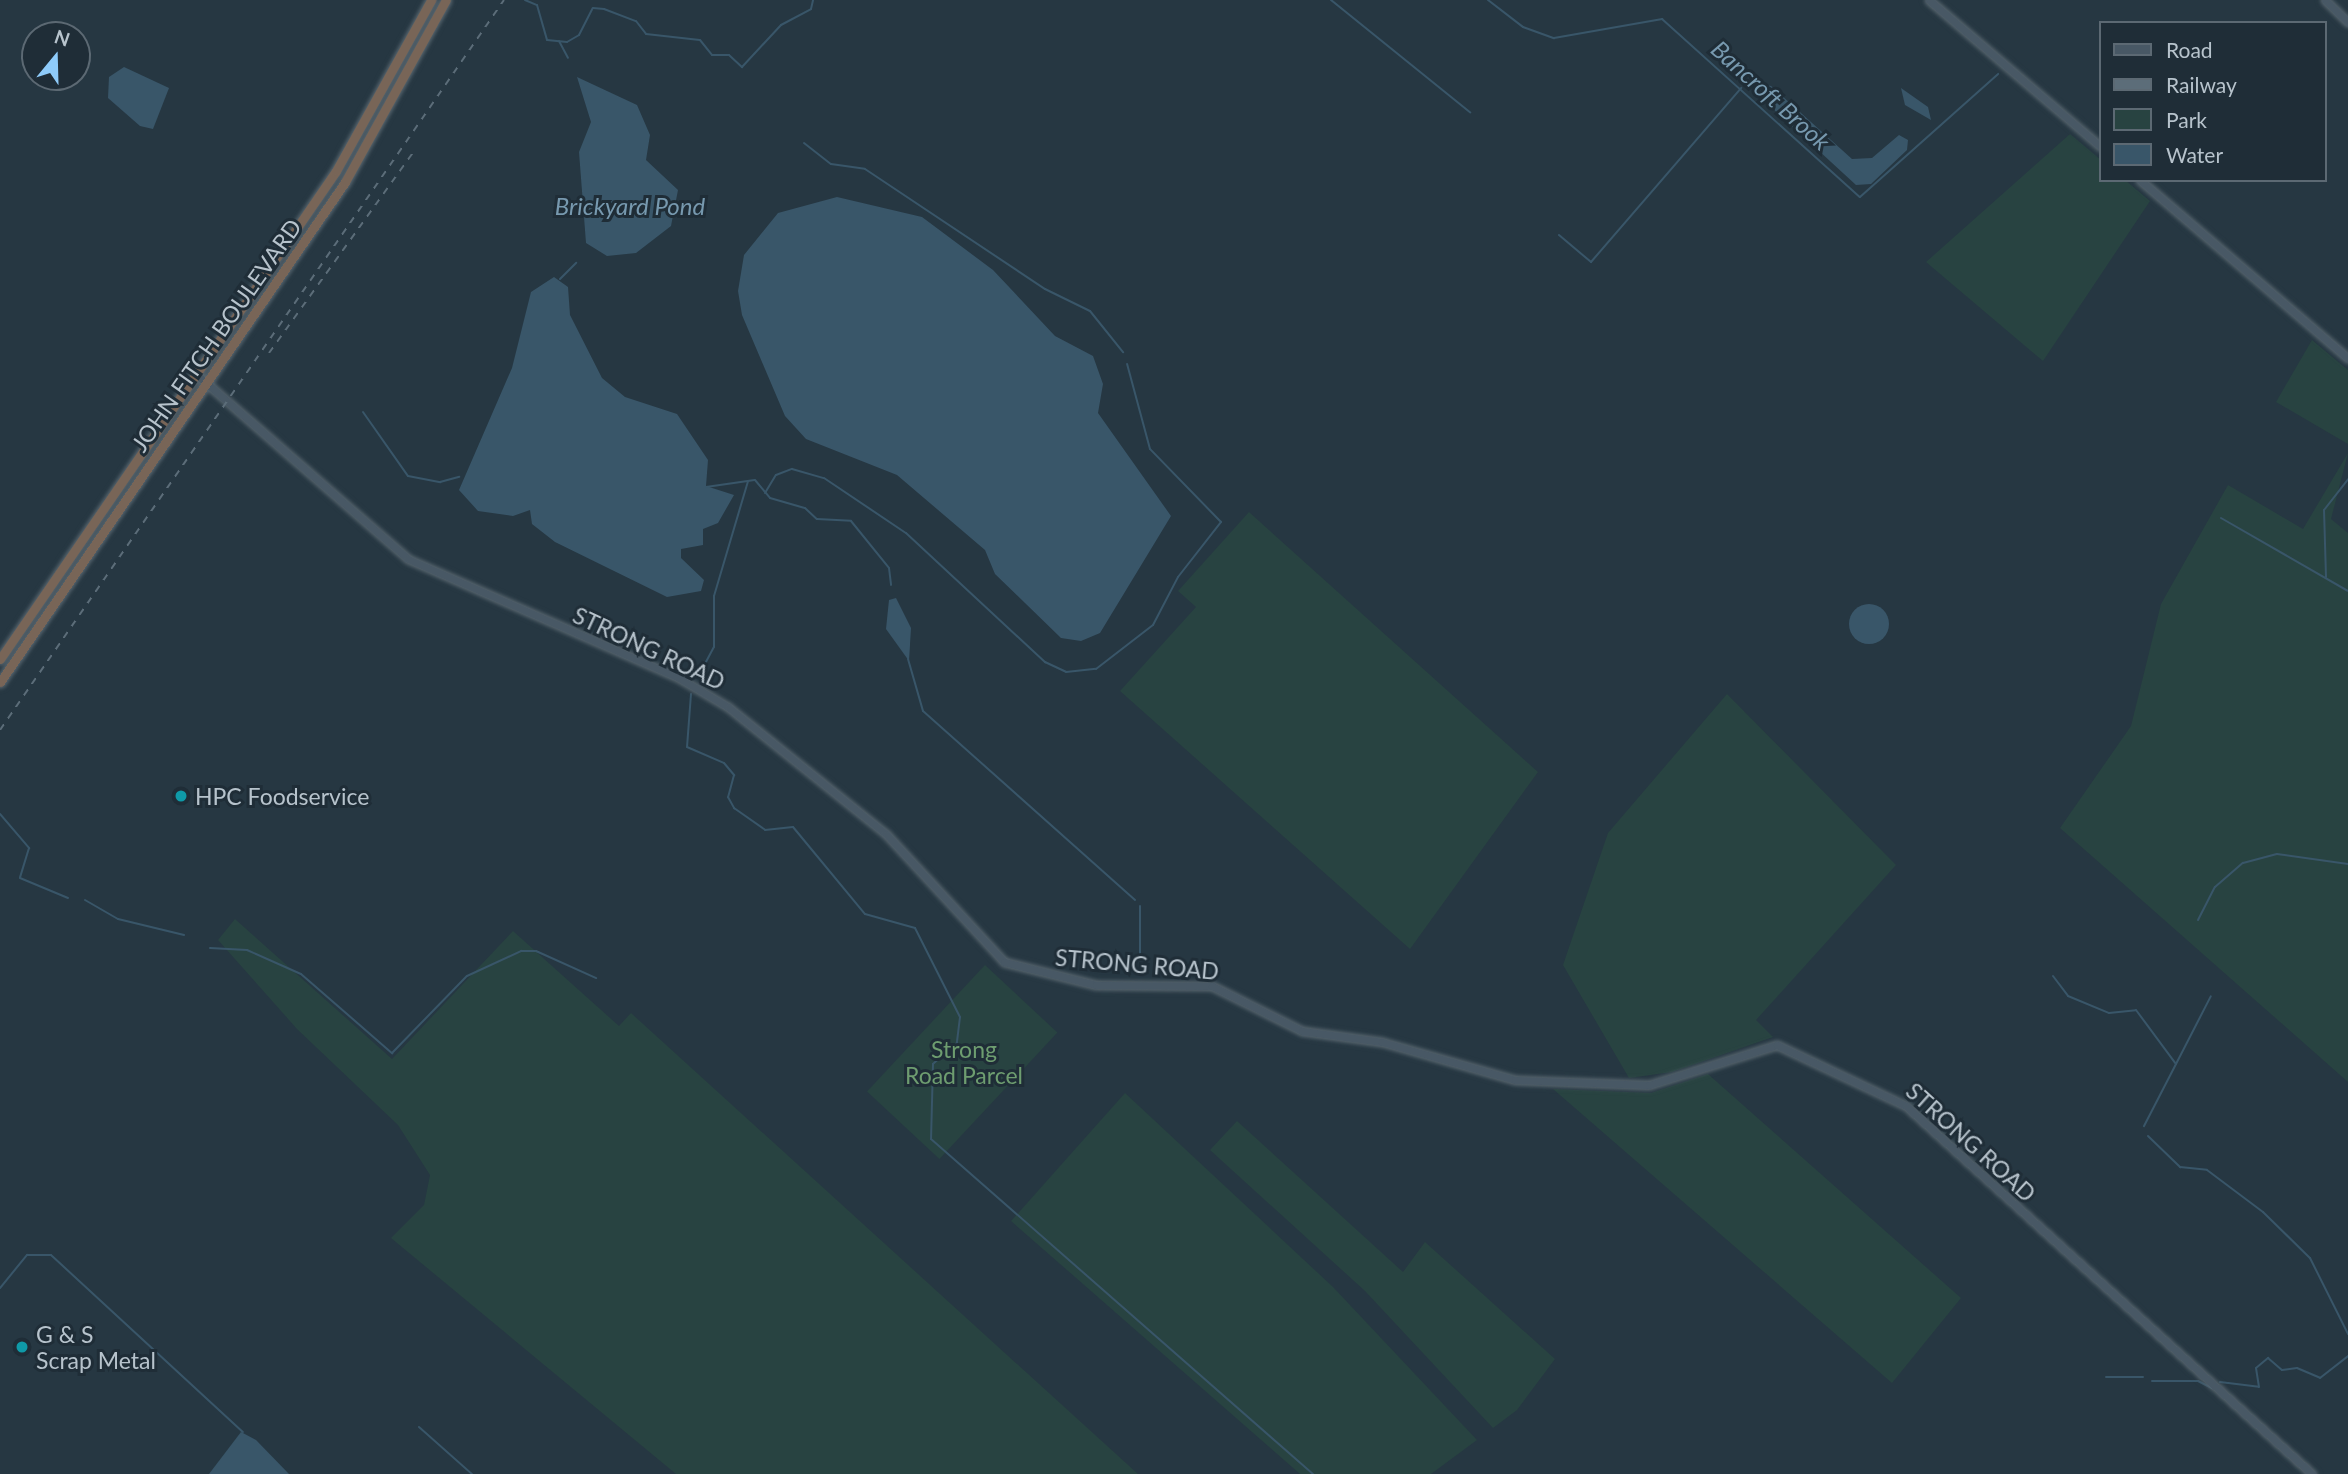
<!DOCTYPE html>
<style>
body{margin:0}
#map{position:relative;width:2348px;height:1474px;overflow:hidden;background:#263742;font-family:Lato,sans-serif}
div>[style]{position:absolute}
.green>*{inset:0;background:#284341;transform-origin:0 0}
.water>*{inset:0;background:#395669}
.round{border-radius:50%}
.stream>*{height:2px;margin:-1px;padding:0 1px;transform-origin:1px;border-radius:1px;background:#395669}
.roads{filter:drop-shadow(0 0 2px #58666f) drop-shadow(0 0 2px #58666f)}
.secondary>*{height:7px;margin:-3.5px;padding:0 3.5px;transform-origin:3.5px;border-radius:3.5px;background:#485865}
.highway>*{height:9px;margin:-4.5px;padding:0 4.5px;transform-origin:4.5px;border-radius:4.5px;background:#786557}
.rail>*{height:2px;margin-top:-1px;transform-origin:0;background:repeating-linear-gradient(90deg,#5c6d79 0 7px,transparent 0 14px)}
.dots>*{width:19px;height:19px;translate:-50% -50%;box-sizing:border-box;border:4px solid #1f2d37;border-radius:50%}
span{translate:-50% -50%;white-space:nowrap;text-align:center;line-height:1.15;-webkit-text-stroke:6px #1f2d37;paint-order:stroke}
.street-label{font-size:23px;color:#b7c3cc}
.poi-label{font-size:23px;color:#b7c3cc}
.left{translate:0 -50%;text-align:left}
.park-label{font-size:23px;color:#6e9d70}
.water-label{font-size:24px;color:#7799af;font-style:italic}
.legend{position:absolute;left:2099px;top:21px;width:228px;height:161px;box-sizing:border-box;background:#1f2d37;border:2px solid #5c6973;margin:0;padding:9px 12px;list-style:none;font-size:21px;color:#b7c3cc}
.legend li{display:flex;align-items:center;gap:14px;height:35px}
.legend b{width:35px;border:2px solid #5c6973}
.north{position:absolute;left:21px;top:21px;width:70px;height:70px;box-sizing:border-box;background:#1f2d37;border:2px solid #5c6973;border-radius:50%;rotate:19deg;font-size:19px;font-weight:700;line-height:28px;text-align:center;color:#b7c3cc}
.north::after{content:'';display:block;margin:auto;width:24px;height:32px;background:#8ecbfa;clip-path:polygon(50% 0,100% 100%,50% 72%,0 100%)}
</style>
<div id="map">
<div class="green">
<i style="clip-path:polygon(2070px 134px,2101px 160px,2101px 180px,2125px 180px,2150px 201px,2043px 361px,1926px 262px)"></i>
<i style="clip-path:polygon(2312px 340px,2348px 370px,2348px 444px,2276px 402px)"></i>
<i style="clip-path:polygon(2348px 453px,2331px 519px,2348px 533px,2348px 1082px,2060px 828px,2131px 726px,2161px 604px,2228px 485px,2303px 529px)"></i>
<i style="clip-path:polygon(1249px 512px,1538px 772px,1410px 949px,1120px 691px,1196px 607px,1178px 591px)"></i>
<i style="clip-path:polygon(1727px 694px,1896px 865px,1756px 1020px,1773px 1037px,1672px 1072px,1629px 1078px,1563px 965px,1608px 833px)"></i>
<i style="clip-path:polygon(235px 919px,392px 1059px,513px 931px,619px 1026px,631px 1013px,1138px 1474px,676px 1474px,391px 1238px,424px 1205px,430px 1175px,398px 1125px,297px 1029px,218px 940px)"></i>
<i style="left:985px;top:965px;width:99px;height:173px;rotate:43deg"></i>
<i style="clip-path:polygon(1708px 1074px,1961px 1298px,1892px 1383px,1553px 1089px,1651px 1093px)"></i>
<i style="clip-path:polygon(1125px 1093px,1333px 1287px,1477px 1440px,1431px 1474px,1300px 1474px,1011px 1221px)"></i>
<i style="clip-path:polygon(1237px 1121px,1403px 1272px,1425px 1242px,1555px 1359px,1517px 1410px,1493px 1428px,1365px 1291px,1210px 1150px)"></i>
</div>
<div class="water">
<i style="clip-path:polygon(124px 67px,169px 88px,153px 129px,140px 126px,108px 98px,109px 77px)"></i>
<i style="clip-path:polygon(577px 77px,637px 105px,650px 135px,646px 160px,678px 190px,671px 226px,636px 253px,607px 256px,586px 243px,579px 152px,591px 122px)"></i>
<i style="clip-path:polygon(1762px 84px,1771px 86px,1852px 159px,1872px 158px,1899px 135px,1908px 140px,1907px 150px,1871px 184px,1856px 185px,1758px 95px)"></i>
<i style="clip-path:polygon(1901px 88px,1928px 107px,1931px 120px,1905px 105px)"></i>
<i style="clip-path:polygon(837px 197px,922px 217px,993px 270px,1055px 336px,1093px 356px,1103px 384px,1098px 413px,1171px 516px,1100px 633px,1081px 641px,1061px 638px,995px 574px,985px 550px,897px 475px,806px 439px,785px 416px,742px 315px,738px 291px,744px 255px,778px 213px)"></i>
<i style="clip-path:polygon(554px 277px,568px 287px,570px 315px,602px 378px,625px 397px,677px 414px,708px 460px,706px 486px,734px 495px,718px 523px,703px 529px,703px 545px,681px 549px,681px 558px,704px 580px,701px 591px,667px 597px,555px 542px,532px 524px,530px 510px,513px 516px,478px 511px,459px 490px,512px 368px,531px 292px)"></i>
<i style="clip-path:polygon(896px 598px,911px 628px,909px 661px,886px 629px,889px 600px)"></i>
<i class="round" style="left:1849px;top:604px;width:40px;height:40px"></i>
<i style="clip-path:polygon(241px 1432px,256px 1440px,289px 1474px,209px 1474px)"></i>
</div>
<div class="stream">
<i style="left:525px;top:0;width:13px;rotate:23deg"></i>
<i style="left:537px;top:5px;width:36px;rotate:74deg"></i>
<i style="left:547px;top:40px;width:20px;rotate:6deg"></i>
<i style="left:567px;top:42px;width:14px;rotate:-30deg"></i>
<i style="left:579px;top:35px;width:30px;rotate:-63deg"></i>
<i style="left:593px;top:8px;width:11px;rotate:5deg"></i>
<i style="left:604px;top:9px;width:34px;rotate:21deg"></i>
<i style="left:636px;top:21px;width:16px;rotate:52deg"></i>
<i style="left:646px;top:34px;width:54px;rotate:6.3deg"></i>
<i style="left:700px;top:40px;width:19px;rotate:51deg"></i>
<i style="left:712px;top:55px;width:17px"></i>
<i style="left:729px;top:55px;width:18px;rotate:43deg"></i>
<i style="left:742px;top:67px;width:57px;rotate:-47.1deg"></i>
<i style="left:781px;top:25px;width:34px;rotate:-28deg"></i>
<i style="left:811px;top:9px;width:9px;rotate:-77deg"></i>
<i style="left:1331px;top:0;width:179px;rotate:38.9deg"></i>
<i style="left:1488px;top:0;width:44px;rotate:37.6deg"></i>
<i style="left:1523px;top:27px;width:33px;rotate:20deg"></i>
<i style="left:1554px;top:38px;width:110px;rotate:-10deg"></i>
<i style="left:1662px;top:19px;width:266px;rotate:42deg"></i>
<i style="left:1860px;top:197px;width:185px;rotate:-41.7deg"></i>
<i style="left:559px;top:41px;width:19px;rotate:62deg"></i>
<i style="left:804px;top:143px;width:34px;rotate:38deg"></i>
<i style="left:831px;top:164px;width:34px;rotate:8deg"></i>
<i style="left:865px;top:169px;width:216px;rotate:33.7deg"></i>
<i style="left:1045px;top:289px;width:50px;rotate:26.1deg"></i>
<i style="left:1090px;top:311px;width:53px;rotate:51.2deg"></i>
<i style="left:1559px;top:235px;width:42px;rotate:40.2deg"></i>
<i style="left:1591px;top:262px;width:230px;rotate:-49.2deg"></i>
<i style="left:560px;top:279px;width:23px;rotate:-45deg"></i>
<i style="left:363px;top:412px;width:78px;rotate:54.9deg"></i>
<i style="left:408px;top:476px;width:33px;rotate:11deg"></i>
<i style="left:440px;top:482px;width:20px;rotate:-15deg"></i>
<i style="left:706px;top:487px;width:49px;rotate:-8.1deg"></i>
<i style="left:755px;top:480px;width:23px;rotate:50deg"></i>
<i style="left:770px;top:498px;width:36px;rotate:16deg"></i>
<i style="left:805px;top:508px;width:16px;rotate:43deg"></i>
<i style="left:817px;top:519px;width:34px;rotate:3deg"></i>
<i style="left:851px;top:521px;width:60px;rotate:51deg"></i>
<i style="left:889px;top:568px;width:17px;rotate:83deg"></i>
<i style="left:765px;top:493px;width:21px;rotate:-59deg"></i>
<i style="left:776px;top:475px;width:17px;rotate:-21deg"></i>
<i style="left:792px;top:469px;width:33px;rotate:16deg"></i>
<i style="left:824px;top:478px;width:99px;rotate:33.9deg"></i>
<i style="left:906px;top:533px;width:190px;rotate:42.9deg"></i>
<i style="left:1045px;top:662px;width:23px;rotate:25deg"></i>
<i style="left:1066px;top:672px;width:30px;rotate:-6deg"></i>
<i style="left:1096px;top:669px;width:72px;rotate:-37.7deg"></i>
<i style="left:1153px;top:625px;width:54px;rotate:-62.5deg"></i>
<i style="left:1178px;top:577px;width:70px;rotate:-52deg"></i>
<i style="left:1221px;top:522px;width:102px;rotate:-134.2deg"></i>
<i style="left:1150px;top:449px;width:88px;rotate:-105.1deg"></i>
<i style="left:2221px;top:518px;width:146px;rotate:29.9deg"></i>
<i style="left:2326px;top:577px;width:67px;rotate:-91.7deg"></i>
<i style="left:2324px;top:510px;width:39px;rotate:-52deg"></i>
<i style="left:908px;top:659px;width:54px;rotate:73.9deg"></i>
<i style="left:923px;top:711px;width:284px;rotate:41.7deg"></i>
<i style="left:699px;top:675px;width:32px;rotate:-62deg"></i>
<i style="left:714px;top:647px;width:51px;rotate:-90deg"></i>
<i style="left:714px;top:596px;width:120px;rotate:-73.5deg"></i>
<i style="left:691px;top:694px;width:53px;rotate:94.3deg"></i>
<i style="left:687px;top:747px;width:40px;rotate:23.4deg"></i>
<i style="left:724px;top:763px;width:16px;rotate:50deg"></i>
<i style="left:734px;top:775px;width:23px;rotate:105deg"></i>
<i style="left:728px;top:797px;width:13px;rotate:61deg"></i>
<i style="left:734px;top:808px;width:38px;rotate:35deg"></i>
<i style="left:765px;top:830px;width:28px;rotate:-6deg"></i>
<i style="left:793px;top:827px;width:113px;rotate:50.4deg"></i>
<i style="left:865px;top:914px;width:52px;rotate:15.6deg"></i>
<i style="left:915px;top:928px;width:100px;rotate:63.2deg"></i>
<i style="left:960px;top:1017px;width:26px;rotate:97deg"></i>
<i style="left:957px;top:1043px;width:32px;rotate:139deg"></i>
<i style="left:933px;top:1064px;width:75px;rotate:91.5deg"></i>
<i style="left:931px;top:1139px;width:508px;rotate:41.25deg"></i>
<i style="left:0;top:814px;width:45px;rotate:49.5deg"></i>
<i style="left:29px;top:848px;width:31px;rotate:107deg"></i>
<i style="left:20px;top:878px;width:52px;rotate:22.6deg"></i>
<i style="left:85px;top:900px;width:38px;rotate:30deg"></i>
<i style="left:118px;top:919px;width:68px;rotate:13.6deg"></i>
<i style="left:1140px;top:906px;width:53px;rotate:90deg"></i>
<i style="left:2198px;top:920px;width:37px;rotate:-63deg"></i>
<i style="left:2215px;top:887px;width:37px;rotate:-41deg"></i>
<i style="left:2243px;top:863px;width:35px;rotate:-15deg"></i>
<i style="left:2277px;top:854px;width:72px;rotate:8deg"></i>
<i style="left:210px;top:948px;width:37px;rotate:3deg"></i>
<i style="left:247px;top:950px;width:59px;rotate:24deg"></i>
<i style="left:301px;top:974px;width:121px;rotate:41deg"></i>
<i style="left:392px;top:1053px;width:107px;rotate:-45.8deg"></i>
<i style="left:467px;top:976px;width:60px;rotate:-24.8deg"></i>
<i style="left:521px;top:951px;width:15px"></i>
<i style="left:536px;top:951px;width:66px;rotate:24.2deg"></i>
<i style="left:2053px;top:976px;width:25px;rotate:53deg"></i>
<i style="left:2068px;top:996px;width:44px;rotate:22.5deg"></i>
<i style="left:2109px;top:1013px;width:27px;rotate:-6deg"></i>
<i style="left:2136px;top:1010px;width:67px;rotate:53.5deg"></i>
<i style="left:2176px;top:1064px;width:70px;rotate:117.3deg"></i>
<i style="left:2176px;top:1064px;width:76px;rotate:-62.8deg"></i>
<i style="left:2148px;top:1136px;width:45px;rotate:44.1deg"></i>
<i style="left:2180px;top:1167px;width:27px;rotate:6deg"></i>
<i style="left:2207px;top:1170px;width:70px;rotate:36.9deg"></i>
<i style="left:2263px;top:1212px;width:66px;rotate:44.4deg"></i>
<i style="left:2310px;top:1258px;width:85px;rotate:63.4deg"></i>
<i style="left:0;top:1288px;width:43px;rotate:-50.7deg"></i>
<i style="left:27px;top:1255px;width:24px"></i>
<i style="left:51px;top:1255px;width:261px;rotate:42.7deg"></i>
<i style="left:2106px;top:1377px;width:37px"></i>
<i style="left:2152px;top:1381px;width:46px"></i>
<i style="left:2198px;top:1381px;width:16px;rotate:27deg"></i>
<i style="left:2220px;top:1382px;width:39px;rotate:7deg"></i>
<i style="left:2259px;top:1387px;width:19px;rotate:-99deg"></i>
<i style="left:2256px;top:1368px;width:16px;rotate:-40deg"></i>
<i style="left:2268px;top:1358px;width:18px;rotate:41deg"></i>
<i style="left:2282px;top:1370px;width:15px;rotate:-8deg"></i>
<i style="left:2297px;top:1368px;width:25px;rotate:23deg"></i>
<i style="left:2320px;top:1378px;width:36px;rotate:-38deg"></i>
<i style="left:419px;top:1427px;width:71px;rotate:41.6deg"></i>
</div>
<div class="roads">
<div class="secondary">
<i style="left:1929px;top:0;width:226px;rotate:40.5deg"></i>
<i style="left:2325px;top:0;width:32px;rotate:44deg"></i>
<i style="left:2140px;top:180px;width:274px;rotate:40.6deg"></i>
<i style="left:196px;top:374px;width:281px;rotate:41.1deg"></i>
<i style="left:408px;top:559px;width:296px;rotate:23.7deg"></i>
<i style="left:679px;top:678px;width:57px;rotate:30.6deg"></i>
<i style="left:728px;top:707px;width:203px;rotate:38.8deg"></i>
<i style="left:886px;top:834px;width:174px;rotate:47.3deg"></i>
<i style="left:1004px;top:962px;width:95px;rotate:14deg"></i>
<i style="left:1096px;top:985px;width:116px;rotate:0.5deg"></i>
<i style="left:1212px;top:986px;width:101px;rotate:26.6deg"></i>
<i style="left:1302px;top:1031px;width:81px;rotate:7.8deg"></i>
<i style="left:1382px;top:1042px;width:138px;rotate:15.9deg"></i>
<i style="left:1515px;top:1080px;width:134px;rotate:2.1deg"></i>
<i style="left:1649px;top:1085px;width:134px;rotate:-17.4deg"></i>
<i style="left:1777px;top:1045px;width:143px;rotate:25.3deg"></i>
<i style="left:1906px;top:1106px;width:548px;rotate:42.19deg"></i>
</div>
<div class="highway">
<i style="left:0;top:659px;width:592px;rotate:-55.45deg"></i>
<i style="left:336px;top:171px;width:196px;rotate:-60.9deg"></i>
<i style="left:0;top:682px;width:607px;rotate:-55.39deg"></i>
<i style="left:345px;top:182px;width:208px;rotate:-61deg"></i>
</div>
</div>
<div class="rail">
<i style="left:269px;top:353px;width:249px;rotate:-54.3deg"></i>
<i style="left:0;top:730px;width:887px;rotate:-55.38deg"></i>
</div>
<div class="dots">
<i style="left:181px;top:796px;background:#0f9aa8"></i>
<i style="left:22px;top:1347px;background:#0f9aa8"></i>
</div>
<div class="street-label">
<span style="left:216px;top:335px;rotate:-55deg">JOHN FITCH BOULEVARD</span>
<span style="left:649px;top:648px;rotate:25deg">STRONG ROAD</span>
<span style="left:1137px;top:964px;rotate:5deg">STRONG ROAD</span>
<span style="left:1971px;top:1142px;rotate:42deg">STRONG ROAD</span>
</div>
<div class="poi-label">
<span class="left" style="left:195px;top:796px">HPC Foodservice</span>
<span class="left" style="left:36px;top:1347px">G &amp; S<br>Scrap Metal</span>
</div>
<div class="park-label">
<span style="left:964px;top:1062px">Strong<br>Road Parcel</span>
</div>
<div class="water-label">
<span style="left:1771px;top:95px;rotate:42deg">Bancroft Brook</span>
<span style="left:630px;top:206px">Brickyard Pond</span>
</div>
<ul class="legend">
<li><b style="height:9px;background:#485865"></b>Road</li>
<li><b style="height:9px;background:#5c6d79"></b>Railway</li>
<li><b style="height:19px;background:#284341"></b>Park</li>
<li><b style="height:19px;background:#395669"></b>Water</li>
</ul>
<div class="north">N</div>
</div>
